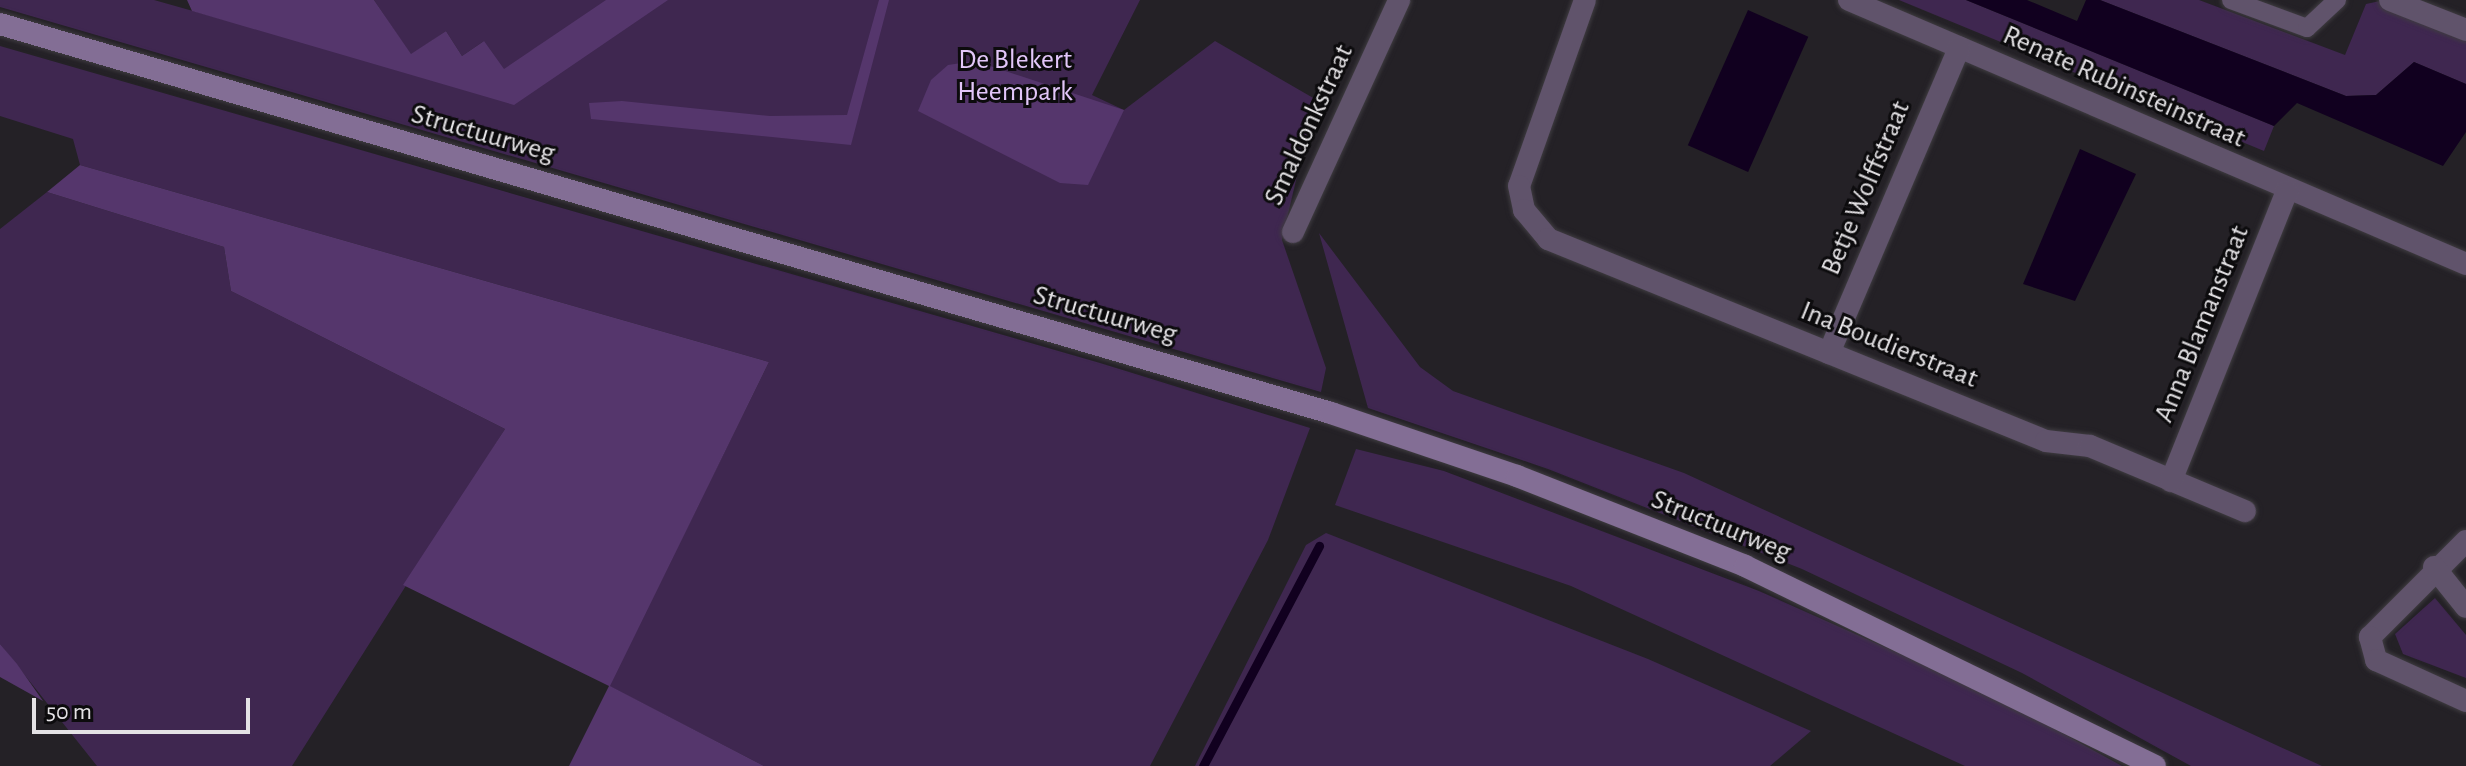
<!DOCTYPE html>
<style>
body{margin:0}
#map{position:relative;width:2466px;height:766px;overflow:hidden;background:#242126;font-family:"Alegreya Sans",sans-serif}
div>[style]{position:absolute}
.green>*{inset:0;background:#3f2750}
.forest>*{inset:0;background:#55366c}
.water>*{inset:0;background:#11001f;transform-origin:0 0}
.stream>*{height:9px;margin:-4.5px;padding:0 4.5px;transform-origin:4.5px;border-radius:4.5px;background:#11001f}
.roads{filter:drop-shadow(0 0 2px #3f3c41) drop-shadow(0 0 2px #3f3c41)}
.pedestrian>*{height:18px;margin:-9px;padding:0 9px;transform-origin:9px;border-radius:9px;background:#60536b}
.minor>*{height:22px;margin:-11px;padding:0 11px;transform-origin:11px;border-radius:11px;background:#60536b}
.secondary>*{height:22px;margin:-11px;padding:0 11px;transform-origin:11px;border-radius:11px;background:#836e95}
span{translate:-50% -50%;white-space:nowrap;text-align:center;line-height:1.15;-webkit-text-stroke:6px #0c0b0d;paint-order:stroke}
.park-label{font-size:28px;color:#e2c6f9}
.street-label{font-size:28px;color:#e4e2e5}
.scale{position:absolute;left:32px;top:698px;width:218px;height:36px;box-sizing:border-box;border:4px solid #e4e2e5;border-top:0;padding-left:10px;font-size:24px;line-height:28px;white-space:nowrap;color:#e4e2e5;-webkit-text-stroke:6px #0c0b0d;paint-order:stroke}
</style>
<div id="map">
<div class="green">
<i style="clip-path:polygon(0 0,154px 0,471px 89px,484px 41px,462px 56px,446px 31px,411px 55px,374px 0,1140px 0,1092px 95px,1124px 110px,1215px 41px,1315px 99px,1282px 240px,1326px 368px,1321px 392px,0 7px)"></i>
<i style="clip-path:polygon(1899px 0,1966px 0,2274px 126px,2264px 151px)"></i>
<i style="clip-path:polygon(2100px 0,2199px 0,2345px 55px,2366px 4px,2380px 1px,2466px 36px,2466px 84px,2414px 62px,2376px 95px,2346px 96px)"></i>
<i style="clip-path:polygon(0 46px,1100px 363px,1310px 428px,1268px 540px,1150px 766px,764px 766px,609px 686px,769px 362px,80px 165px,73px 139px,0 116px)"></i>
<i style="clip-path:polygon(47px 192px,224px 247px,231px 291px,505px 429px,292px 766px,97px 766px,0 644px,0 229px)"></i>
<i style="clip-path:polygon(1319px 233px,1420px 367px,1453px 391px,1684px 473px,2322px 766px,2191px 766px,2022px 673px,1802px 569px,1548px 469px,1368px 408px)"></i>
<i style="clip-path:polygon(1356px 449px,1444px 471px,1759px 591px,1995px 696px,2122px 766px,1965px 766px,1571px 586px,1335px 505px)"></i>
<i style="clip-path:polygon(1326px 533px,1648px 659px,1811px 731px,1770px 766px,1195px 766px,1306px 545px)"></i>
<i style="clip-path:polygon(2435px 598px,2466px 635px,2466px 678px,2403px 654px,2395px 634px)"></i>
</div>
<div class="forest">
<i style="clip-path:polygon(187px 0,374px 0,411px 54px,446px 31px,462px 56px,484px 41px,504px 69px,606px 0,668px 0,514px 105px,192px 11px)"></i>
<i style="clip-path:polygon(879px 0,889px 0,851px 145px,591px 119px,589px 103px,622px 101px,770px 116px,847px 115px)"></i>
<i style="clip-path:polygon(975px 61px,1124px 110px,1088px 185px,1060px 183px,918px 111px,931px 80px,948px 65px)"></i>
<i style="clip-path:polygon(80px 165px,769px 362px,610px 686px,764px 766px,569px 766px,609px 686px,403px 585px,505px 429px,231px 291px,224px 247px,47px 192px)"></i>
<i style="clip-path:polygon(0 644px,17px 664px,43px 701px,0 677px)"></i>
</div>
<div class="water">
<i style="clip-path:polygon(1966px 0,2027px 0,2077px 21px,2086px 0,2100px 0,2346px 96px,2376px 95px,2414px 62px,2466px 84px,2466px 132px,2443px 166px,2297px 103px,2274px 126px)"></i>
<i style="left:1748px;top:10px;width:66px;height:148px;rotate:24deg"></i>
<i style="clip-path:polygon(2080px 149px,2136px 174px,2075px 301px,2023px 284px)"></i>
</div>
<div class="stream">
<i style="left:1203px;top:766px;width:249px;rotate:-62.2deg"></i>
</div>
<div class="roads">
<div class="pedestrian">
<i style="left:2231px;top:0;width:81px;rotate:20.2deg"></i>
<i style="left:2307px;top:28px;width:41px;rotate:-43deg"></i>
</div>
<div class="minor">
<i style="left:1585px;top:0;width:197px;rotate:109.5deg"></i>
<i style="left:1519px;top:186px;width:25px;rotate:78deg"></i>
<i style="left:1524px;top:210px;width:38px;rotate:50deg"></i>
<i style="left:1548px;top:239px;width:537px;rotate:22.08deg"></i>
<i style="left:2046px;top:441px;width:44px;rotate:6.5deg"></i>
<i style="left:2090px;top:446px;width:168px;rotate:22.8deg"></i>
<i style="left:1849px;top:0;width:671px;rotate:23.16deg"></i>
<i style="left:2390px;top:0;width:82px;rotate:21.5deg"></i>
<i style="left:1293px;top:232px;width:255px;rotate:-65.4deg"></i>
<i style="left:1829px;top:353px;width:332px;rotate:-66.9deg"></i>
<i style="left:2171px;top:481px;width:312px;rotate:-68.2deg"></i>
<i style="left:2466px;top:541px;width:136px;rotate:135deg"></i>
<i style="left:2370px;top:637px;width:24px;rotate:75deg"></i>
<i style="left:2376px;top:660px;width:99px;rotate:24.5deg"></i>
<i style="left:2434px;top:567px;width:51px;rotate:51.3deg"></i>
</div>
<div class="secondary">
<i style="left:0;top:24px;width:1387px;rotate:16.29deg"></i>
<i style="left:1331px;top:413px;width:196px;rotate:18.7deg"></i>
<i style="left:1517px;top:476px;width:245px;rotate:21.5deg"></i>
<i style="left:1745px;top:566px;width:456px;rotate:26deg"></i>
</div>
</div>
<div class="park-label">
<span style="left:1015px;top:76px">De Blekert<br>Heempark</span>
</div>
<div class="street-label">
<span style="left:2124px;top:87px;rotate:24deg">Renate Rubinsteinstraat</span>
<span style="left:1309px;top:125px;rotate:-65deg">Smaldonkstraat</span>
<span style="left:483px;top:134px;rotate:16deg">Structuurweg</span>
<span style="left:1866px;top:188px;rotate:-67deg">Betje Wolffstraat</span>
<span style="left:1105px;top:315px;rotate:16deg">Structuurweg</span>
<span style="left:2202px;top:324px;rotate:-68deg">Anna Blamanstraat</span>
<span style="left:1889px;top:345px;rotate:22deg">Ina Boudierstraat</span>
<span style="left:1721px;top:526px;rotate:22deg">Structuurweg</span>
</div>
<div class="scale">50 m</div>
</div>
